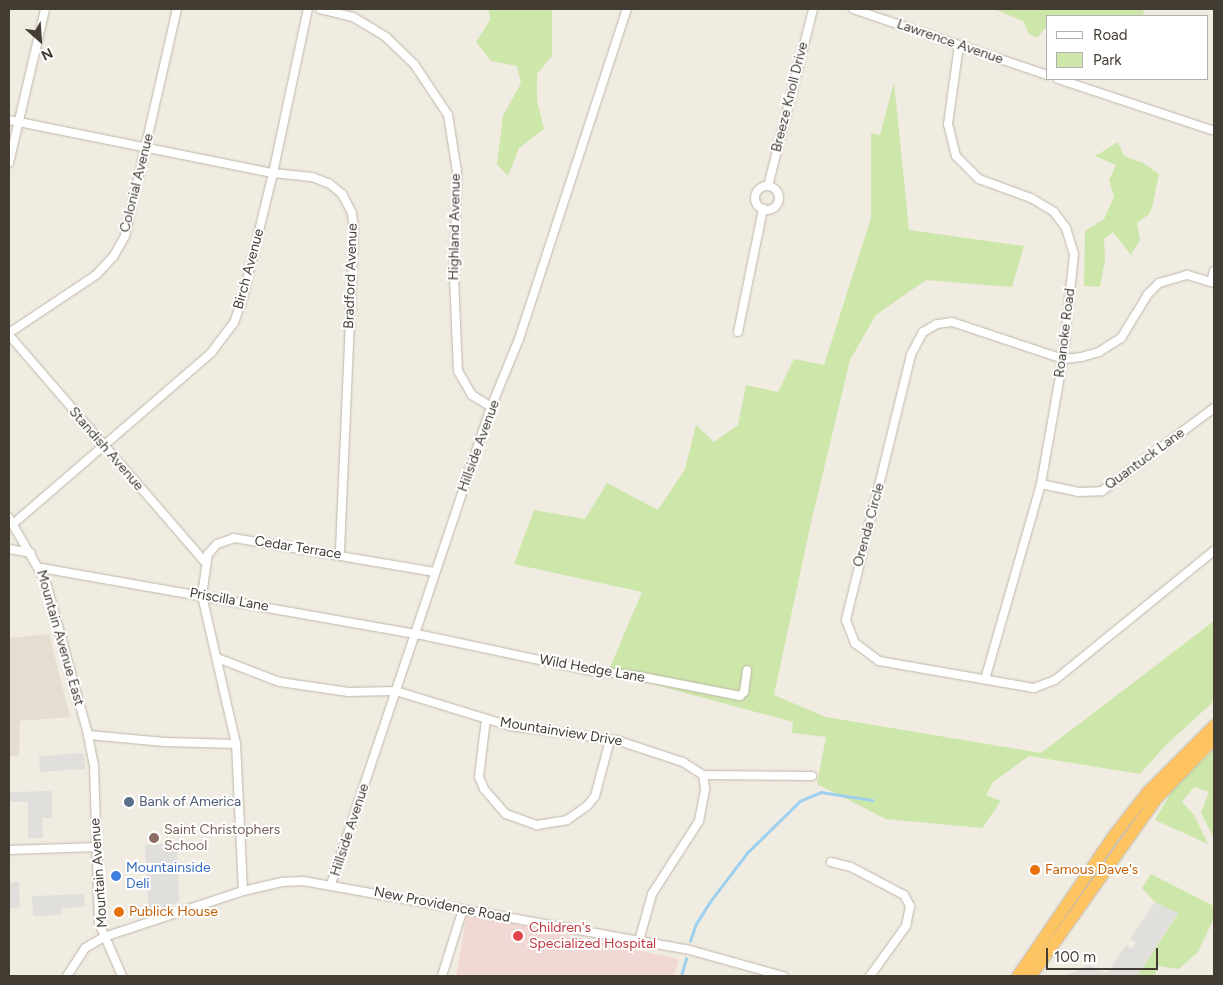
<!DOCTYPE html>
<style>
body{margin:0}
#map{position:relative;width:1223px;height:985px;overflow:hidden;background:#f1ece2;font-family:Figtree,sans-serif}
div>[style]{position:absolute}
.residential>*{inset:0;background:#e5ded0}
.medical>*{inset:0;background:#f2d8d5}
.green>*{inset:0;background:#cde6aa}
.parking>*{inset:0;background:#e1dfdb;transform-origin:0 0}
.stream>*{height:2.5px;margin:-1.25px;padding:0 1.25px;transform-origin:1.25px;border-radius:1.25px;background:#9dd0ef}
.roads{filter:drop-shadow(0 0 1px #bfb6a8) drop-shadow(0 0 1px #bfb6a8)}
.minor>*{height:8px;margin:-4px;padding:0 4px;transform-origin:4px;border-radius:4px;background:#fff}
.minor>.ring{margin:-4px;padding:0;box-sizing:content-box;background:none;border:8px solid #fff;border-radius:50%}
.highway>*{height:11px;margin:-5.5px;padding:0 5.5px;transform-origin:5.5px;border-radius:5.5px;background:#fdc461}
.dots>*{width:14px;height:14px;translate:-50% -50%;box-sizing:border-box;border:2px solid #fff;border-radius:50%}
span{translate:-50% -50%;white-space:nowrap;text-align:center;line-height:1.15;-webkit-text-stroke:4px #fff;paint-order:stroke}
.street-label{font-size:14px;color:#423c33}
.service-label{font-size:14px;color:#4e5e75}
.left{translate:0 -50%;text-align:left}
.education-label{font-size:14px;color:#785e54}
.shop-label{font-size:14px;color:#366cbe}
.food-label{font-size:14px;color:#c56008}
.health-label{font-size:14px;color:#be3a42}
.frame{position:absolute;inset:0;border:10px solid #423c33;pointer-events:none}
.legend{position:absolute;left:1046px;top:15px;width:162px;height:65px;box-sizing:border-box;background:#fff;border:1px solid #b3b1ad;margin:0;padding:6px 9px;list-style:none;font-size:15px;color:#423c33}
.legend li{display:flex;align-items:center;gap:10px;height:25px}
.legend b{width:25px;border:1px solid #b3b1ad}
.north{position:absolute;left:15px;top:15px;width:50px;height:50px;-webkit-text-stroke:4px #fff;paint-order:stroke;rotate:154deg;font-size:14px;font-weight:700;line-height:20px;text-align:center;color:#423c33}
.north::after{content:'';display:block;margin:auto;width:18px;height:22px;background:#423c33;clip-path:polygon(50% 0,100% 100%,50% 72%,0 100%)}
.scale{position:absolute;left:1046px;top:948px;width:112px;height:22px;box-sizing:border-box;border:2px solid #423c33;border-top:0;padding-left:6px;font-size:15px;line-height:18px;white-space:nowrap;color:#423c33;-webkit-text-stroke:4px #fff;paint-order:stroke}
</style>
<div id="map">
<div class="residential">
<i style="clip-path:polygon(49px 634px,70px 717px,20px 721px,19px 756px,9px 756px,9px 638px)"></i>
</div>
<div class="medical">
<i style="clip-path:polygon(467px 914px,679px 959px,674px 976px,456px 976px)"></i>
</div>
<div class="green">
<i style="clip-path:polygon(489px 9px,552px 9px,552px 56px,537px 74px,537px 100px,544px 129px,519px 148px,508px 176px,497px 164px,503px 116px,521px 83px,517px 66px,491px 61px,476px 42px,490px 20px)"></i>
<i style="clip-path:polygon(994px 9px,1143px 9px,1144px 16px,1047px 16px,1047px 26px,1037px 38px,1029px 34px,1023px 21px)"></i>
<i style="clip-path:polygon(894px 82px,909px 230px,1024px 246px,1012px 287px,926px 280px,876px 315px,850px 360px,811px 523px,774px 695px,826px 717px,1041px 753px,1214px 621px,1214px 701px,1166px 745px,1140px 774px,1029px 756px,993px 782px,986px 795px,1001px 801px,982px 828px,886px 819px,817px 784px,826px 737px,792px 733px,793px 722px,608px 672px,642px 592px,514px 564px,534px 510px,585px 519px,607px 483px,658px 510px,685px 469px,696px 425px,714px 442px,738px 425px,746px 385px,778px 392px,794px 359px,824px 365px,871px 218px,871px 133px,880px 135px)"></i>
<i style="clip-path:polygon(1118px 142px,1124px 156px,1143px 163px,1159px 174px,1152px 208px,1148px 215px,1137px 223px,1140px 240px,1131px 255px,1113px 232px,1104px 239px,1105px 259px,1100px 287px,1084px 286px,1085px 231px,1104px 219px,1114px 197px,1109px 180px,1116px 165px,1095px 156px)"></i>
<i style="clip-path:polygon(1214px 749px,1214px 838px,1201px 813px,1209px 792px,1194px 787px,1182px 802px,1194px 815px,1208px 844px,1155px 820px,1173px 789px)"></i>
<i style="clip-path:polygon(1151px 874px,1214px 906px,1214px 918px,1198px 952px,1179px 969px,1158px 966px,1155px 976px,1137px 976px,1178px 914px,1155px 902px,1142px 888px)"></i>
</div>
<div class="parking">
<i style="left:84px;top:753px;width:16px;height:45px;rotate:86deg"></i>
<i style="clip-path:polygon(52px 791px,52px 818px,42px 818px,43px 838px,28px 838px,28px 802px,9px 802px,9px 792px)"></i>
<i style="clip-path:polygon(177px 843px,179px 902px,149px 912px,145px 845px)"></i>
<i style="left:19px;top:882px;width:26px;height:10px;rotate:88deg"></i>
<i style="clip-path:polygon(84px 894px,85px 907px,61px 908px,61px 915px,33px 916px,32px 896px)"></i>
<i style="clip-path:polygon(1155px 902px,1178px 913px,1137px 976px,1065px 976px,1089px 965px,1107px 973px,1126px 945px,1132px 949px,1136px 943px,1130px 939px)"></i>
</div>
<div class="stream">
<i style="left:690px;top:941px;width:18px;rotate:-71deg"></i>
<i style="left:696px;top:924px;width:25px;rotate:-58deg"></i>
<i style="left:709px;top:903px;width:63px;rotate:-52.8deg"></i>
<i style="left:747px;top:853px;width:74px;rotate:-44.5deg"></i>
<i style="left:800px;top:801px;width:23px;rotate:-23deg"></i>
<i style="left:821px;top:792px;width:52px;rotate:8.9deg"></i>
<i style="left:681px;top:976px;width:18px;rotate:-74deg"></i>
</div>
<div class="roads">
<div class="minor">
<i style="left:320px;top:9px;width:34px;rotate:14deg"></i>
<i style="left:353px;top:17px;width:39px;rotate:31deg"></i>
<i style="left:386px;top:37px;width:39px;rotate:44deg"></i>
<i style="left:414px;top:64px;width:61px;rotate:56.3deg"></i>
<i style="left:448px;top:115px;width:57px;rotate:80.9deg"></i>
<i style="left:457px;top:171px;width:106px;rotate:91.6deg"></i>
<i style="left:454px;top:277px;width:94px;rotate:87.6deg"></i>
<i style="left:458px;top:371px;width:28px;rotate:60deg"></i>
<i style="left:472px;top:395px;width:22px;rotate:32deg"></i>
<i style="left:853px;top:9px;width:205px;rotate:18.8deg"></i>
<i style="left:959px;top:45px;width:80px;rotate:97.9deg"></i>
<i style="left:948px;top:124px;width:33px;rotate:76deg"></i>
<i style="left:956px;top:156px;width:33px;rotate:45deg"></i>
<i style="left:979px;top:179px;width:55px;rotate:20.1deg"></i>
<i style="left:1031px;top:198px;width:27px;rotate:31deg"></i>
<i style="left:1054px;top:212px;width:20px;rotate:53deg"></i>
<i style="left:1066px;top:228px;width:27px;rotate:73deg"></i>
<i style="left:1074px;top:254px;width:106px;rotate:96deg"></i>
<i style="left:1063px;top:359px;width:127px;rotate:100deg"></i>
<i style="left:1041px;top:484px;width:203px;rotate:106deg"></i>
<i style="left:1058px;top:79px;width:164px;rotate:18.4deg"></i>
<i style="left:9px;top:120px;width:269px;rotate:11.4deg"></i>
<i style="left:273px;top:173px;width:39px;rotate:6deg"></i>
<i style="left:312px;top:177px;width:19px;rotate:21deg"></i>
<i style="left:330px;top:184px;width:16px;rotate:40deg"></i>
<i style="left:342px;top:194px;width:21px;rotate:62deg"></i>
<i style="left:352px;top:213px;width:16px;rotate:83deg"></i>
<i style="left:354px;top:229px;width:326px;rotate:92.5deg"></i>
<i style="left:9px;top:163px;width:158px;rotate:-76.8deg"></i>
<i style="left:768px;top:186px;width:183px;rotate:-75.7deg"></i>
<i class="ring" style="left:755px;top:186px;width:16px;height:16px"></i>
<i style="left:1211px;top:281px;width:10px;rotate:-73deg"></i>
<i style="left:1214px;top:283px;width:28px;rotate:-163deg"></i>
<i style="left:1187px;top:275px;width:29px;rotate:164deg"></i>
<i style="left:1159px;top:283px;width:16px;rotate:135deg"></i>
<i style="left:1148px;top:294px;width:52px;rotate:121.5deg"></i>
<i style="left:1121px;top:338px;width:26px;rotate:148deg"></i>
<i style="left:1099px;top:352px;width:18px;rotate:164deg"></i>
<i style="left:1082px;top:357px;width:19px;rotate:174deg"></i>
<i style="left:1063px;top:359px;width:117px;rotate:-161.6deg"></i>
<i style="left:952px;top:322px;width:15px;rotate:172deg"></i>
<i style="left:937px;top:324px;width:16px;rotate:150deg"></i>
<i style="left:923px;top:332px;width:26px;rotate:118deg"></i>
<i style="left:911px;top:355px;width:273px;rotate:103.8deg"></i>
<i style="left:846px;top:620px;width:25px;rotate:69deg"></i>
<i style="left:855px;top:643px;width:30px;rotate:37deg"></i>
<i style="left:879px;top:661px;width:157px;rotate:9.9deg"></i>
<i style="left:1034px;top:688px;width:22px;rotate:-21deg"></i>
<i style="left:1055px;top:680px;width:205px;rotate:-39.1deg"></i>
<i style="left:738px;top:332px;width:126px;rotate:-78.5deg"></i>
<i style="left:9px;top:333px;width:105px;rotate:-33.7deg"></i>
<i style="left:96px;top:275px;width:25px;rotate:-47deg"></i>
<i style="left:113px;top:257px;width:24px;rotate:-60deg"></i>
<i style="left:125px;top:236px;width:233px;rotate:-77.1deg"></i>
<i style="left:9px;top:335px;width:300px;rotate:49.2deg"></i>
<i style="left:1041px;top:484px;width:38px;rotate:12deg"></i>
<i style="left:1078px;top:492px;width:24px;rotate:-2deg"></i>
<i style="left:1102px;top:491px;width:139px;rotate:-36.5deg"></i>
<i style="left:9px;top:518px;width:74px;rotate:60deg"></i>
<i style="left:46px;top:582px;width:159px;rotate:74.6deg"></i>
<i style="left:88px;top:735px;width:31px;rotate:79deg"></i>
<i style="left:94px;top:765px;width:158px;rotate:88.2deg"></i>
<i style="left:99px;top:923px;width:58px;rotate:66.5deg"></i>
<i style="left:13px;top:524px;width:262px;rotate:-40.8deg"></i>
<i style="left:211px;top:353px;width:38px;rotate:-53deg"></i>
<i style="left:234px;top:323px;width:28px;rotate:-71deg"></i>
<i style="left:243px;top:297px;width:128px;rotate:-76.4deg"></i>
<i style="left:273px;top:173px;width:168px;rotate:-78deg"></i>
<i style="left:9px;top:549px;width:22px;rotate:10deg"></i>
<i style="left:41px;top:568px;width:382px;rotate:10deg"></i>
<i style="left:417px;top:634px;width:174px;rotate:12deg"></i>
<i style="left:587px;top:670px;width:51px;rotate:6.7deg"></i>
<i style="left:638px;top:676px;width:104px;rotate:11.1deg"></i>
<i style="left:740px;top:696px;width:6px;rotate:-45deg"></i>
<i style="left:744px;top:692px;width:22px;rotate:-82deg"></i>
<i style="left:217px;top:658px;width:67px;rotate:20.9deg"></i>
<i style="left:280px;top:682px;width:69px;rotate:8.4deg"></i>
<i style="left:348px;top:692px;width:48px;rotate:-1.2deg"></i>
<i style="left:396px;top:691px;width:119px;rotate:17.1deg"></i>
<i style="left:510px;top:726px;width:107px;rotate:7.5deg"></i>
<i style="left:616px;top:740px;width:71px;rotate:18.2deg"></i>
<i style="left:683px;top:762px;width:24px;rotate:33deg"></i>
<i style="left:703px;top:775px;width:109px;rotate:0.5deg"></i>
<i style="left:486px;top:719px;width:58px;rotate:96.9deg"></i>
<i style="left:479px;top:777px;width:13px;rotate:67deg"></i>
<i style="left:484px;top:789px;width:33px;rotate:49deg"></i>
<i style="left:506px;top:814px;width:33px;rotate:20deg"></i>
<i style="left:537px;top:825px;width:30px;rotate:-9deg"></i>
<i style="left:567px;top:820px;width:24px;rotate:-35deg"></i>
<i style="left:587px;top:806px;width:13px;rotate:-51deg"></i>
<i style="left:595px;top:796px;width:58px;rotate:-75deg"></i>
<i style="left:88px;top:735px;width:77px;rotate:5.2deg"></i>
<i style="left:165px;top:742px;width:71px;rotate:1.6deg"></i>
<i style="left:9px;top:850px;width:88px;rotate:-2deg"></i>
<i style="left:831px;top:862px;width:21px;rotate:14deg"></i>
<i style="left:851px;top:867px;width:60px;rotate:27.8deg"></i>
<i style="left:904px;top:895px;width:13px;rotate:61deg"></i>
<i style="left:910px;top:906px;width:20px;rotate:101deg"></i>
<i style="left:906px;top:926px;width:62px;rotate:125.8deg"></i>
<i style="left:331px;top:884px;width:503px;rotate:-71.46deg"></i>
<i style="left:491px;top:407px;width:74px;rotate:-67.6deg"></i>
<i style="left:519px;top:339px;width:347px;rotate:-71.9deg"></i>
<i style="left:243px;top:891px;width:147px;rotate:-92.7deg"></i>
<i style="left:236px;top:744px;width:153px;rotate:-102.9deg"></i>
<i style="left:202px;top:595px;width:41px;rotate:-81.7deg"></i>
<i style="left:208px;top:554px;width:13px;rotate:-48deg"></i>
<i style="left:217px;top:544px;width:18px;rotate:-19deg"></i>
<i style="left:234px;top:538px;width:204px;rotate:9.6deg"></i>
<i style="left:639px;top:941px;width:49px;rotate:-74.5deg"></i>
<i style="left:652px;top:894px;width:87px;rotate:-57.2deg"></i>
<i style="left:699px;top:821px;width:33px;rotate:-79deg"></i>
<i style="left:705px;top:789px;width:14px;rotate:-98deg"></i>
<i style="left:67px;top:976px;width:33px;rotate:-57deg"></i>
<i style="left:85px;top:948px;width:22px;rotate:-30deg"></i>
<i style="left:104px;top:937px;width:146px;rotate:-18.3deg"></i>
<i style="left:243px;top:891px;width:40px;rotate:-13deg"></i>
<i style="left:282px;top:882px;width:21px;rotate:-3deg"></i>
<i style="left:303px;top:881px;width:389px;rotate:10.1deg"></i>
<i style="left:686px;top:949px;width:101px;rotate:15.6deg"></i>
<i style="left:442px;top:976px;width:70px;rotate:-72.6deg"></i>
</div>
<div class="highway">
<i style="left:1017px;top:976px;width:168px;rotate:-55.6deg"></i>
<i style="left:1112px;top:837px;width:57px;rotate:-52.1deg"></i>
<i style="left:1147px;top:792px;width:95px;rotate:-45deg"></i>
<i style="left:1030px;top:976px;width:218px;rotate:-54.7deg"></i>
<i style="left:1156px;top:798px;width:83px;rotate:-46deg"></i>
</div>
</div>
<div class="dots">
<i style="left:129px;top:802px;background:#5c6f8a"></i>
<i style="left:154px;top:838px;background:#8d6e63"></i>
<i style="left:1035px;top:870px;background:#e8710a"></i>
<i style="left:116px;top:876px;background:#3f7fe0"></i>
<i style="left:119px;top:912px;background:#e8710a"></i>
<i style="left:518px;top:936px;background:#e0444e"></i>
</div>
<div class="street-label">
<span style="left:950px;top:42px;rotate:19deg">Lawrence Avenue</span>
<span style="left:790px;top:97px;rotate:-76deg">Breeze Knoll Drive</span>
<span style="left:137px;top:183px;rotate:-76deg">Colonial Avenue</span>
<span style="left:455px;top:227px;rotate:-89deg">Highland Avenue</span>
<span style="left:249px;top:269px;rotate:-75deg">Birch Avenue</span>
<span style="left:351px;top:276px;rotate:-88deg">Bradford Avenue</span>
<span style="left:1065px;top:333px;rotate:-83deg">Roanoke Road</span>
<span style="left:479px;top:446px;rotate:-70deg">Hillside Avenue</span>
<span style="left:106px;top:449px;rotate:49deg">Standish Avenue</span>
<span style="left:1145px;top:459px;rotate:-36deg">Quantuck Lane</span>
<span style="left:869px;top:525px;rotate:-75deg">Orenda Circle</span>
<span style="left:298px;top:548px;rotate:9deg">Cedar Terrace</span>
<span style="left:229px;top:600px;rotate:10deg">Priscilla Lane</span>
<span style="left:60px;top:638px;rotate:74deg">Mountain Avenue East</span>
<span style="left:592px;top:669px;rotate:10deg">Wild Hedge Lane</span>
<span style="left:561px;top:732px;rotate:9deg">Mountainview Drive</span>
<span style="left:350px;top:830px;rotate:-72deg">Hillside Avenue</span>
<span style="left:99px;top:873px;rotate:-94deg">Mountain Avenue</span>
<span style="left:442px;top:905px;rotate:11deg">New Providence Road</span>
</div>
<div class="service-label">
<span class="left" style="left:139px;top:802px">Bank of America</span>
</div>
<div class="education-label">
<span class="left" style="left:164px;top:838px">Saint Christophers<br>School</span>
</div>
<div class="shop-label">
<span class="left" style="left:126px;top:876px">Mountainside<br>Deli</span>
</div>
<div class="food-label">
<span class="left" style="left:1045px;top:870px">Famous Dave's</span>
<span class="left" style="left:129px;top:912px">Publick House</span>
</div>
<div class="health-label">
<span class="left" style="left:529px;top:936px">Children's<br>Specialized Hospital</span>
</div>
<div class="frame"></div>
<ul class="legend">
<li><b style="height:6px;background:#fff"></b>Road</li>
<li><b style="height:14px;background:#cde6aa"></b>Park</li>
</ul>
<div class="north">N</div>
<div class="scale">100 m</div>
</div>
